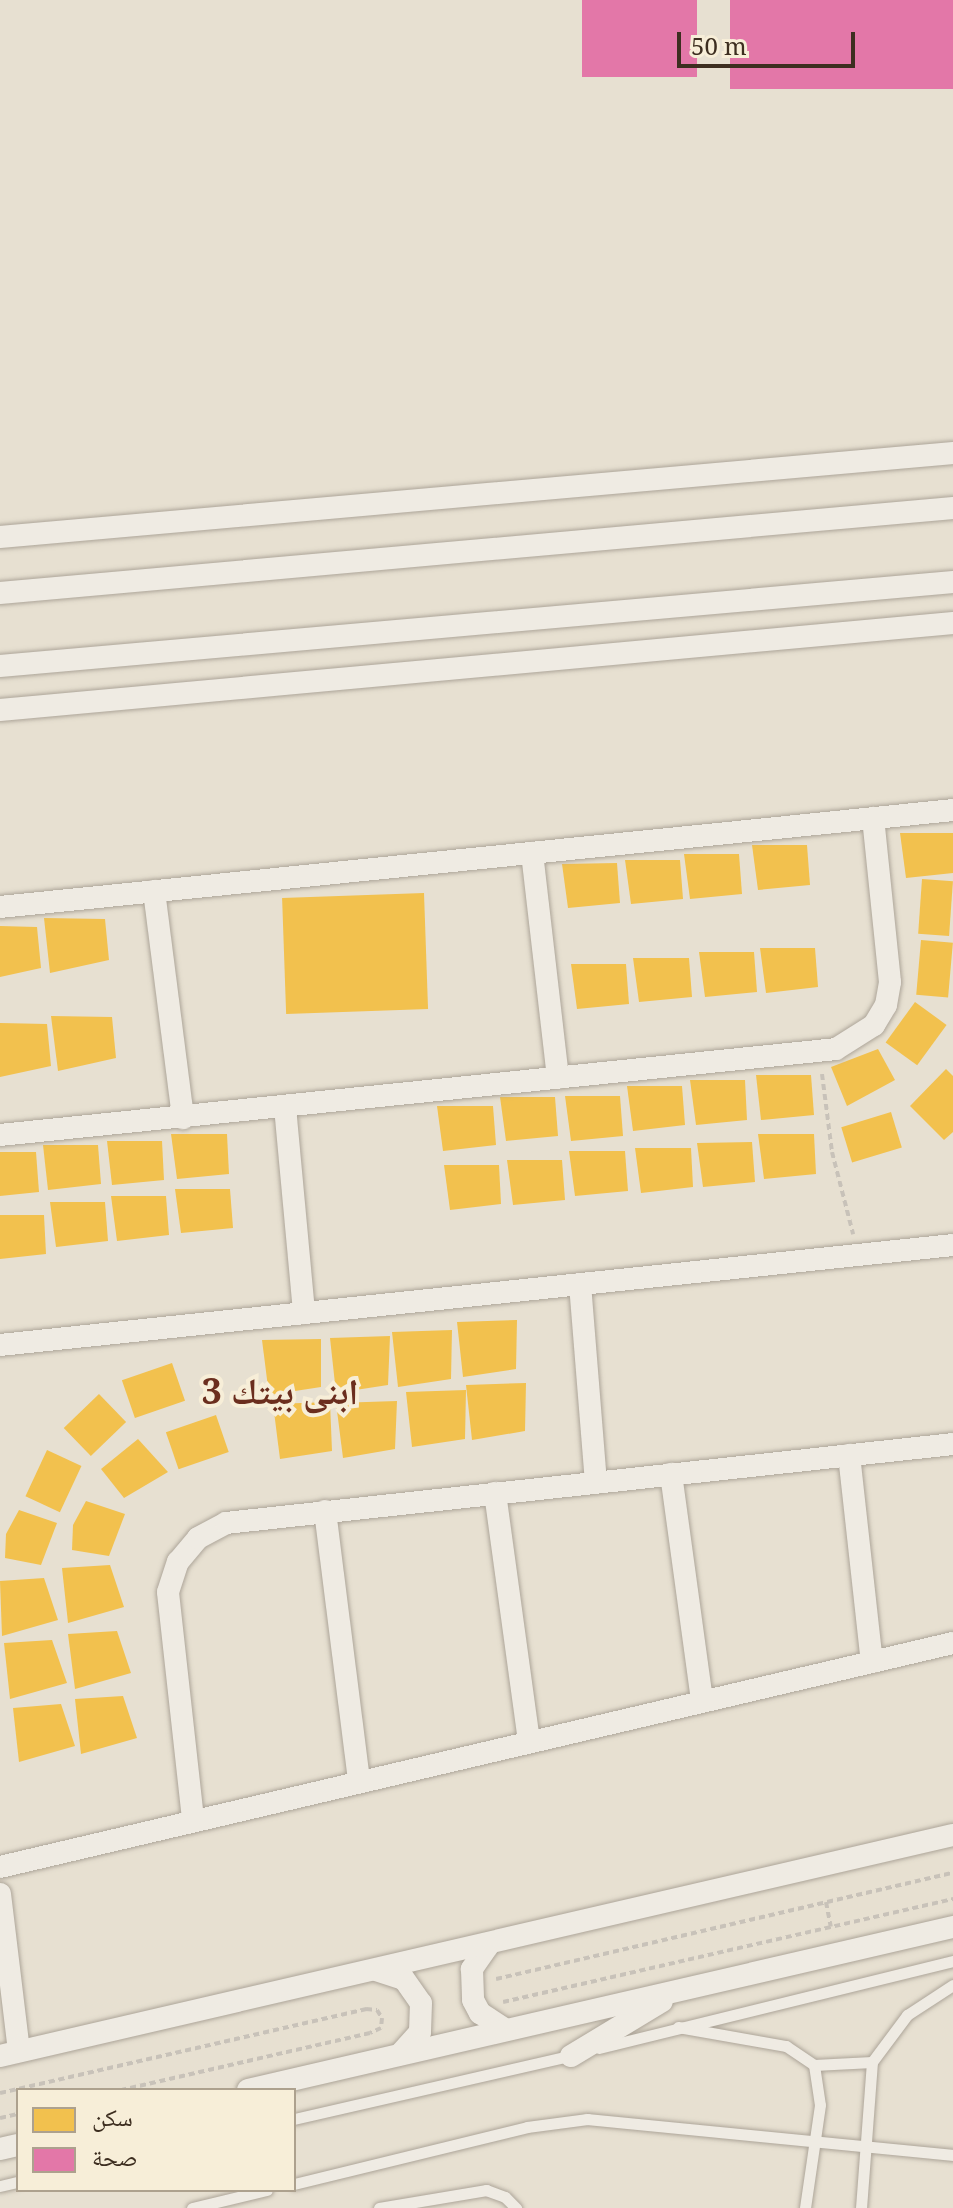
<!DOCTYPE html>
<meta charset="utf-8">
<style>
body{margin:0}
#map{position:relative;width:953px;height:2208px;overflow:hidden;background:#e7e0d1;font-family:"Noto Serif","Noto Naskh Arabic",serif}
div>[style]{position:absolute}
.homes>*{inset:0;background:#f2c14e;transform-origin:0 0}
.health>*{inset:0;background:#e377a8;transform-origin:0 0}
.path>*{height:4px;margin-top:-2px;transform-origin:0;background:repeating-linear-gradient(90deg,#c8c2b9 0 6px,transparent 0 10px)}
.roads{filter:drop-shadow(0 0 2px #ada599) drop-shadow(0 0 2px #ada599)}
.service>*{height:11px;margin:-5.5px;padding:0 5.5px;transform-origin:5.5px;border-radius:5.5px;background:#efebe3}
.minor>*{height:22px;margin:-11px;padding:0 11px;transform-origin:11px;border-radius:11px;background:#efebe3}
span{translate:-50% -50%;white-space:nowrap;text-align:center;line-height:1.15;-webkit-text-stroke:8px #f7eed8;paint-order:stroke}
.district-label{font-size:36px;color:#6b2e1e;font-weight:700}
.legend{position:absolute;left:16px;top:2088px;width:280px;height:104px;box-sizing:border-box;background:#f7eed8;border:2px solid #ada18e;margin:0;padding:10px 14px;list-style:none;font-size:24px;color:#3d2e20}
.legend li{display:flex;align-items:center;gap:16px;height:40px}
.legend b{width:40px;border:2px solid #ada18e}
.scale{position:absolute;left:677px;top:32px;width:178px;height:36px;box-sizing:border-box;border:4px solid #3d2e20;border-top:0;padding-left:10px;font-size:24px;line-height:28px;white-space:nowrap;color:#3d2e20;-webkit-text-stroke:6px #f7eed8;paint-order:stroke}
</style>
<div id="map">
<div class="homes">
<i style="clip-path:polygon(900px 833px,953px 833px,953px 873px,906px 878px)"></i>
<i style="clip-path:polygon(752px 845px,807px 845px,810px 885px,758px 890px)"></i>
<i style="clip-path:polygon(684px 854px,739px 854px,742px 894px,690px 899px)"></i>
<i style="clip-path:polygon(625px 860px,680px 860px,683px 899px,631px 904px)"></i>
<i style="clip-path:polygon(617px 863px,620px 903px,568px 908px,562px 864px)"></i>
<i style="left:922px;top:879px;width:31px;height:55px;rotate:4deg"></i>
<i style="left:424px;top:893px;width:116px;height:142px;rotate:88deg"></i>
<i style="clip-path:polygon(44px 918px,105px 919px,109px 960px,50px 973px)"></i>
<i style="clip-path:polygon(0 926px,37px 927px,41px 968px,0 977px)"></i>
<i style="left:921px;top:940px;width:32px;height:55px;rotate:5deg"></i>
<i style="clip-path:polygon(760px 948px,815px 948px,818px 987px,766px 993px)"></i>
<i style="clip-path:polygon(699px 952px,754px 952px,757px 992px,705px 997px)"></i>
<i style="clip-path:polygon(633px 958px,689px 958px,692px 997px,639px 1002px)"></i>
<i style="clip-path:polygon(571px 964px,626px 964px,629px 1004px,577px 1009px)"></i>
<i style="left:915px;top:1002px;width:39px;height:50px;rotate:36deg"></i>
<i style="clip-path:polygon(51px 1016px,112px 1017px,116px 1058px,58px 1071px)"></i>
<i style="clip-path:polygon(0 1023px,47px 1024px,51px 1066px,0 1077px)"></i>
<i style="clip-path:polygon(878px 1049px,895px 1080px,847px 1106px,831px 1067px)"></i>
<i style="clip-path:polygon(946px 1069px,953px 1076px,953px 1132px,944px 1140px,910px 1106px)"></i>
<i style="clip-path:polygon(756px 1075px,811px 1075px,814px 1115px,761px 1120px)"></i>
<i style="clip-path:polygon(690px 1080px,745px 1080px,747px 1120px,696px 1125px)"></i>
<i style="clip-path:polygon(627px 1086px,682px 1086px,685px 1125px,633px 1131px)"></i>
<i style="clip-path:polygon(565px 1096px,620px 1096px,623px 1136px,571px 1141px)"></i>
<i style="clip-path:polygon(500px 1097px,555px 1097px,558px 1136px,506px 1141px)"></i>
<i style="clip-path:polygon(437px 1106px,493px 1106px,496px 1145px,443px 1151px)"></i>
<i style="left:891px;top:1112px;width:37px;height:52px;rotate:73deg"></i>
<i style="clip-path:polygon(171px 1134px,227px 1134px,229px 1174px,177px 1179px)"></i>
<i style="clip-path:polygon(758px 1134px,814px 1134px,816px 1174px,764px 1179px)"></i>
<i style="clip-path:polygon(107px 1141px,162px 1141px,164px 1180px,112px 1185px)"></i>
<i style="clip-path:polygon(752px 1142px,755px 1182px,703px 1187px,697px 1143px)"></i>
<i style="clip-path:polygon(43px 1145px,98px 1145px,101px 1184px,48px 1190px)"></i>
<i style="clip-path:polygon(635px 1148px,691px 1148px,693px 1187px,641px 1193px)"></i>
<i style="clip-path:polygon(569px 1151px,625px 1151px,628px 1191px,575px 1196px)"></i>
<i style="clip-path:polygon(0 1152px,36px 1152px,39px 1192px,0 1196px)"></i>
<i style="clip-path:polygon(507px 1160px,562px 1160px,565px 1200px,513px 1205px)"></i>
<i style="clip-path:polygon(444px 1165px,499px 1165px,501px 1204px,450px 1210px)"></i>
<i style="clip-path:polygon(175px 1189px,230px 1189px,233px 1228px,181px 1233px)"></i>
<i style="clip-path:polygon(111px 1196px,166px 1196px,169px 1235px,117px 1241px)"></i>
<i style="clip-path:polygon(50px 1202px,105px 1202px,108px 1241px,56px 1247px)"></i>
<i style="clip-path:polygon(0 1215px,44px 1215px,46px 1254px,0 1259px)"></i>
<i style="clip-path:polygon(517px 1320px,516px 1369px,463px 1377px,457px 1322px)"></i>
<i style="clip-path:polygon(452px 1330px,451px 1379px,398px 1387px,392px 1332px)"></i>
<i style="clip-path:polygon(390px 1336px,388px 1385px,336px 1393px,330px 1338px)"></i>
<i style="clip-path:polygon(321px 1339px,321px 1387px,269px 1395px,262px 1340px)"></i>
<i style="left:172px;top:1363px;width:40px;height:53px;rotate:71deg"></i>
<i style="clip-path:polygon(526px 1383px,525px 1431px,472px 1440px,466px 1385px)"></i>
<i style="clip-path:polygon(466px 1390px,465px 1439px,412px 1447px,406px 1392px)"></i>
<i style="left:99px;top:1394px;width:39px;height:49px;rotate:46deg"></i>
<i style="clip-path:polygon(397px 1401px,395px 1449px,343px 1458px,336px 1403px)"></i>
<i style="clip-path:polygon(330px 1402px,332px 1451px,280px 1459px,273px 1404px)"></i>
<i style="left:216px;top:1415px;width:39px;height:53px;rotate:71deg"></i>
<i style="clip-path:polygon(138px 1439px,168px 1472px,124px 1498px,101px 1469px)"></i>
<i style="left:47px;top:1450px;width:38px;height:51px;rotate:25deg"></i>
<i style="clip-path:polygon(86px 1501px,125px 1514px,109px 1556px,72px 1550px,73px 1525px)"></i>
<i style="clip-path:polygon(19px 1510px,57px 1523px,41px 1565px,5px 1558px,6px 1534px)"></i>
<i style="clip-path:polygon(110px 1565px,124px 1607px,68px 1623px,62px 1568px)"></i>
<i style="clip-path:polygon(44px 1578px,58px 1620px,2px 1636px,0 1581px)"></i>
<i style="clip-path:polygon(117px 1631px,131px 1673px,75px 1689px,68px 1634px)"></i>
<i style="clip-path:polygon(52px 1640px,67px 1683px,10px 1699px,4px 1643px)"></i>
<i style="clip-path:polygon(123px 1696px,137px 1738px,81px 1754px,75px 1699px)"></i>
<i style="clip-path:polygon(61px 1704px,75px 1746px,19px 1762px,13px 1708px)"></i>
</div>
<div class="health">
<i style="left:582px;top:0;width:115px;height:77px"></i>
<i style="left:730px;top:0;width:223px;height:89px"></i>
</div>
<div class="path">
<i style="left:822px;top:1074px;width:79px;rotate:82.7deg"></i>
<i style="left:832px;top:1152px;width:85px;rotate:75.6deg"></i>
<i style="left:826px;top:1902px;width:25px;rotate:79deg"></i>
<i style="left:496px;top:1979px;width:469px;rotate:-13.1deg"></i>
<i style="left:503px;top:2002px;width:462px;rotate:-12.9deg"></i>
<i style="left:0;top:2093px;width:376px;rotate:-12.9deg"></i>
<i style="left:366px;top:2009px;width:11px;rotate:5deg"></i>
<i style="left:377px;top:2010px;width:9px;rotate:58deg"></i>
<i style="left:382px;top:2018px;width:10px;rotate:96deg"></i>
<i style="left:381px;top:2028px;width:12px;rotate:156deg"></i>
<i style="left:370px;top:2033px;width:254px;rotate:167.1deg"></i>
<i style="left:0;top:2118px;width:18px;rotate:-13deg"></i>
</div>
<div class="roads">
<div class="service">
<i style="left:678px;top:2027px;width:110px;rotate:10deg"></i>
<i style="left:786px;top:2046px;width:34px;rotate:34deg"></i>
<i style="left:814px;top:2065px;width:40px;rotate:81.5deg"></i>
<i style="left:820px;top:2105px;width:104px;rotate:98.3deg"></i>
<i style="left:599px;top:2048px;width:365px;rotate:-13.8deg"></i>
<i style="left:814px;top:2065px;width:58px;rotate:-3deg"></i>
<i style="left:294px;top:2119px;width:287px;rotate:-12.9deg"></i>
<i style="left:294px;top:2184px;width:240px;rotate:-13.7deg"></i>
<i style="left:527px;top:2127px;width:61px;rotate:-7.6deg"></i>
<i style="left:587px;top:2119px;width:368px;rotate:5.6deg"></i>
<i style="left:0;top:2186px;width:18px;rotate:-13deg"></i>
<i style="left:192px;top:2208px;width:77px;rotate:-13.5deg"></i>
<i style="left:379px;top:2208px;width:109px;rotate:-9.5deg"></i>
<i style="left:486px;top:2190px;width:20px;rotate:20deg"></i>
<i style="left:505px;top:2197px;width:16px;rotate:45deg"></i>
<i style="left:861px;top:2208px;width:146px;rotate:-85.7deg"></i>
<i style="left:872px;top:2062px;width:59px;rotate:-53.3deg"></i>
<i style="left:907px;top:2015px;width:55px;rotate:-33.1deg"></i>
</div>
<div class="minor">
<i style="left:0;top:537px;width:957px;rotate:-5.04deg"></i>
<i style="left:0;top:593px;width:957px;rotate:-5.1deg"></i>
<i style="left:0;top:666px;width:957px;rotate:-5.04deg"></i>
<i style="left:0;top:710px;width:957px;rotate:-5.22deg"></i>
<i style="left:532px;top:853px;width:226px;rotate:83.4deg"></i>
<i style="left:154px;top:891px;width:229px;rotate:82.7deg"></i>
<i style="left:0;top:907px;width:958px;rotate:-5.81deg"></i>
<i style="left:285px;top:1107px;width:207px;rotate:84.7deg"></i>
<i style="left:0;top:1135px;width:840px;rotate:-5.87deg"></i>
<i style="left:836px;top:1049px;width:45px;rotate:-32.3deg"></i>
<i style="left:874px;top:1025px;width:23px;rotate:-59deg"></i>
<i style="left:886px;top:1005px;width:23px;rotate:-80deg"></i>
<i style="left:890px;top:982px;width:165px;rotate:-95.9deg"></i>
<i style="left:580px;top:1284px;width:199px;rotate:85.4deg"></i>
<i style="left:0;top:1345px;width:958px;rotate:-5.99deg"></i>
<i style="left:849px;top:1455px;width:208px;rotate:83.7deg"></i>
<i style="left:671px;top:1474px;width:229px;rotate:82.2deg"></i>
<i style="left:495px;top:1493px;width:250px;rotate:82.2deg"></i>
<i style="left:325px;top:1511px;width:272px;rotate:82.8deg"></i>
<i style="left:193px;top:1819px;width:228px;rotate:-96.3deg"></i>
<i style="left:168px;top:1592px;width:32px;rotate:-72deg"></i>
<i style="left:178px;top:1562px;width:31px;rotate:-50deg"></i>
<i style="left:198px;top:1538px;width:32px;rotate:-28deg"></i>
<i style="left:226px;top:1523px;width:731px;rotate:-6.2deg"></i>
<i style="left:0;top:1867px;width:979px;rotate:-13.23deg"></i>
<i style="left:0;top:1894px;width:158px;rotate:83.1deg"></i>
<i style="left:490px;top:1943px;width:32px;rotate:125deg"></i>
<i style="left:472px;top:1969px;width:31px;rotate:88deg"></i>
<i style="left:473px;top:2000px;width:15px;rotate:62deg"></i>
<i style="left:480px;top:2013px;width:31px;rotate:33deg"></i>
<i style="left:376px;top:1970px;width:29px;rotate:18deg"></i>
<i style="left:404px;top:1979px;width:29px;rotate:55deg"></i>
<i style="left:421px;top:2003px;width:29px;rotate:92deg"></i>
<i style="left:420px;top:2032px;width:30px;rotate:132deg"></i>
<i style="left:0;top:2056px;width:978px;rotate:-13.06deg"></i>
<i style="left:571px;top:2056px;width:106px;rotate:-31.1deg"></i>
<i style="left:248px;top:2090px;width:724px;rotate:-13.02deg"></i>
<i style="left:0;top:2149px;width:18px;rotate:-13deg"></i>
</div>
</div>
<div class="district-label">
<span style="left:280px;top:1391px">ابنى بيتك 3</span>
</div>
<ul class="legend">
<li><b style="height:22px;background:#f2c14e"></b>سكن</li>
<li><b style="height:22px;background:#e377a8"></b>صحة</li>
</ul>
<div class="scale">50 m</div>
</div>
